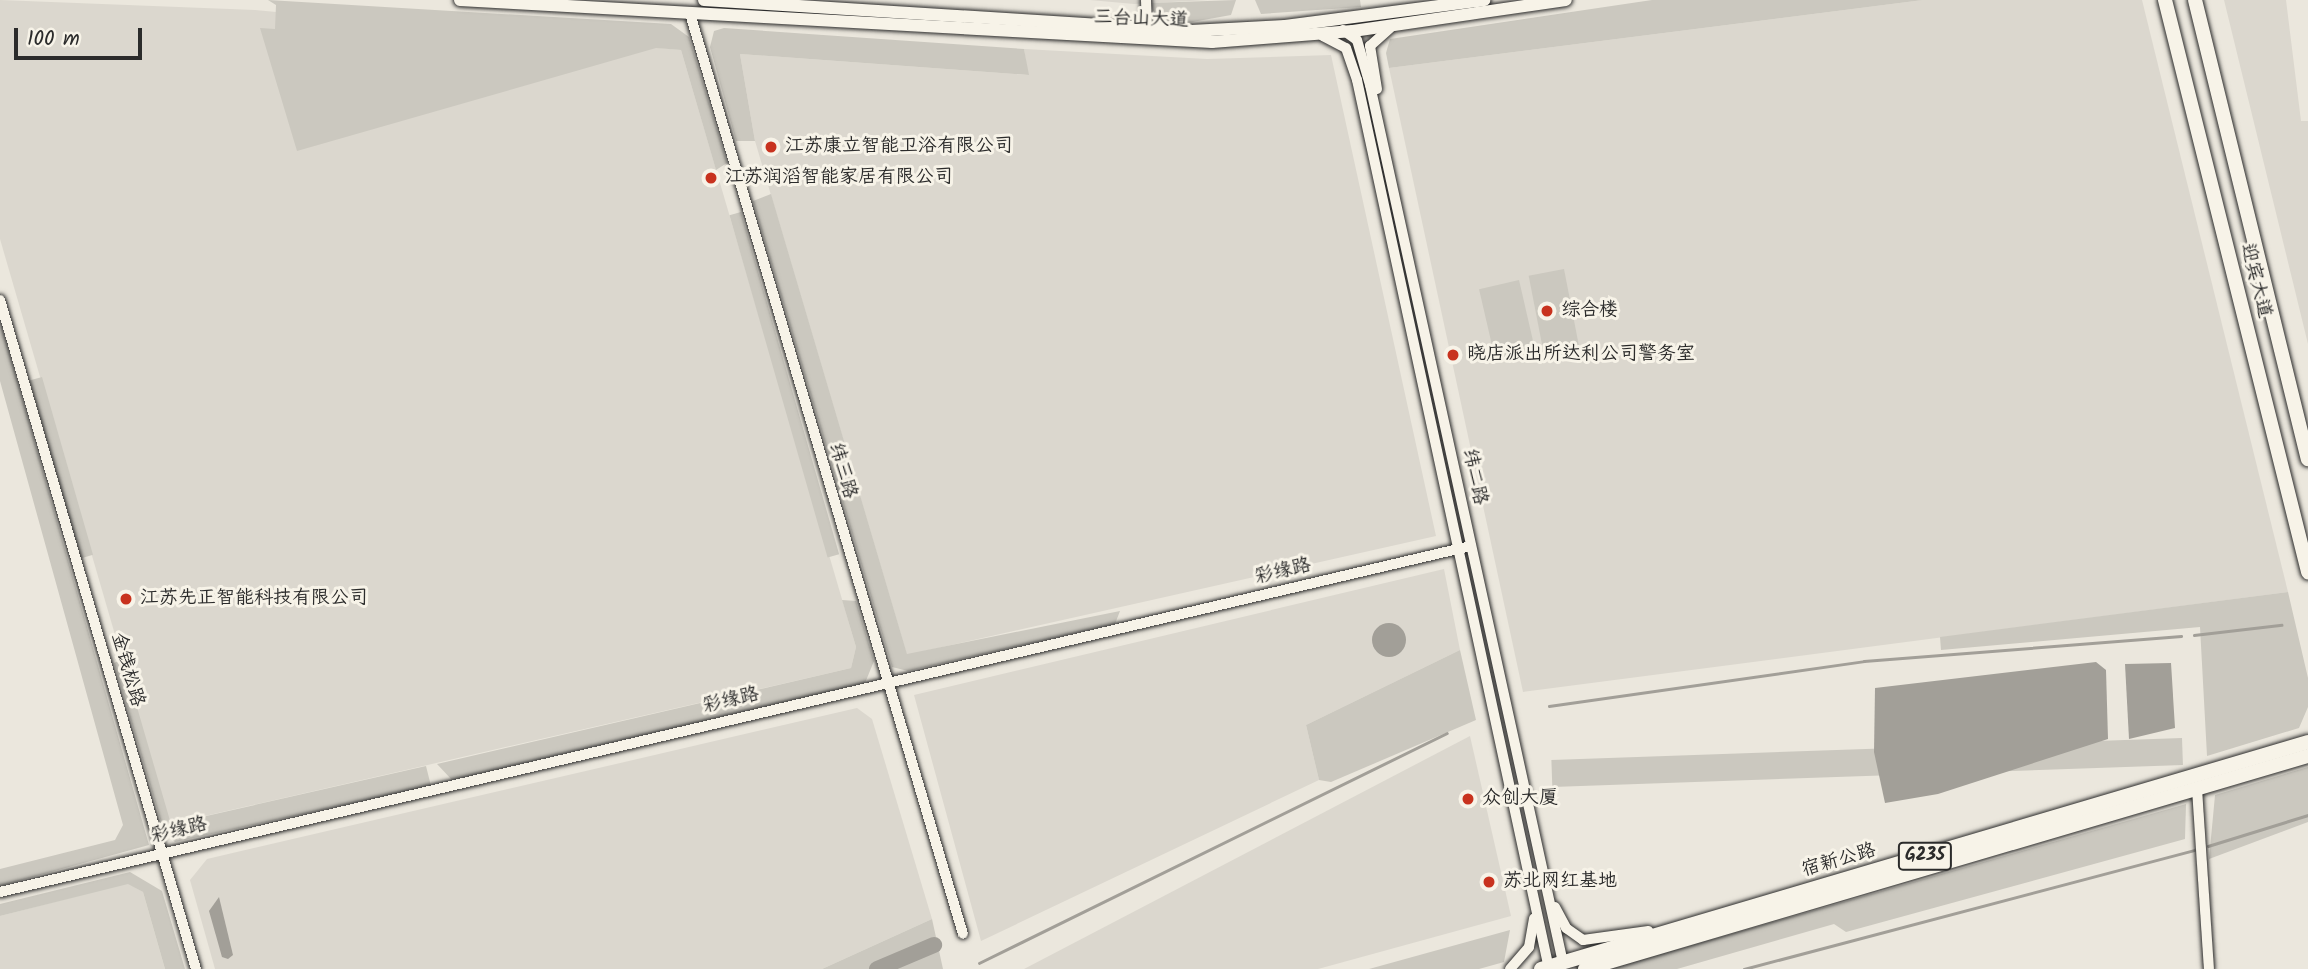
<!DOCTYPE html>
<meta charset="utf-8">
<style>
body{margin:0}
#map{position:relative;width:2308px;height:969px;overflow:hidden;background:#ebe7dd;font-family:Kalam,"LXGW WenKai TC",sans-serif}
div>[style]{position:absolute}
.built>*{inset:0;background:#dbd7ce}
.green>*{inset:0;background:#cbc8bf;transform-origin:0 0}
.water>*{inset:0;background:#a29f98}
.round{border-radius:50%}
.stream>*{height:2.5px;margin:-1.25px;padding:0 1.25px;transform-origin:1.25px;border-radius:1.25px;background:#a29f98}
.river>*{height:16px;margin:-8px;padding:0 8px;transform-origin:8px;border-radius:8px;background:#a29f98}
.roads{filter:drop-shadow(0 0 2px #2b2b2b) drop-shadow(0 0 2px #2b2b2b)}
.minor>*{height:10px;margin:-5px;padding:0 5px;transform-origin:5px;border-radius:5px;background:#f7f3e8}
.major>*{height:12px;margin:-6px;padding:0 6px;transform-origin:6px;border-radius:6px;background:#f7f3e8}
.highway>*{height:14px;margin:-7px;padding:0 7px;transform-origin:7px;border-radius:7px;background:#f7f3e8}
.dots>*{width:19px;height:19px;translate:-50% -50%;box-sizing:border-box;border:4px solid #f7f3e8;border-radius:50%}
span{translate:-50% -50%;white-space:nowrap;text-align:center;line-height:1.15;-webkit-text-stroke:6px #f7f3e8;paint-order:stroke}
.shield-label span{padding:2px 5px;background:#f7f3e8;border:2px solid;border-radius:5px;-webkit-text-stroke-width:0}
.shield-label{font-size:18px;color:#2b2b2b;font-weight:700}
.street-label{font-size:19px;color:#2b2b2b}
.poi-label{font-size:19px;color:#2b2b2b}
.left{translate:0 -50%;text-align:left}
.scale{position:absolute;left:14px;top:28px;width:128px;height:32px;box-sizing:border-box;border:4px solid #2b2b2b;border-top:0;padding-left:9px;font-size:21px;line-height:24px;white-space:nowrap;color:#2b2b2b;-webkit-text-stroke:5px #f7f3e8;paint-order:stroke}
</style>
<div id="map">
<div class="built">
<i style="clip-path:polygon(0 0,255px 10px,681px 50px,856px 647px,851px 668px,170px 824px,0 239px)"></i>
<i style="clip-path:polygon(1090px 0,1208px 0,1134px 4px)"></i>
<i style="clip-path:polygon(1923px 0,2142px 0,2288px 592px,1523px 692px,1389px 68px)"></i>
<i style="clip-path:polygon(2224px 0,2286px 0,2301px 121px,2308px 121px,2308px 344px)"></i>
<i style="clip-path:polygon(1024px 49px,1207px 59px,1331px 55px,1436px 536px,907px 655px,755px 141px,740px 54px,1028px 75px)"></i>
<i style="clip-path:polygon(1444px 569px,1460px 650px,1306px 725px,1319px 780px,981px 941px,914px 695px)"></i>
<i style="clip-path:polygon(857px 708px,872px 719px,932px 919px,822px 969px,215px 969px,190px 880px,207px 859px)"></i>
<i style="clip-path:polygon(1470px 736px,1511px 916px,1318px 969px,1024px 969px)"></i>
<i style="clip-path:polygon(128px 883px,143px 892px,165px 969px,0 969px,0 916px)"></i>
</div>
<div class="green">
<i style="clip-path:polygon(268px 0,671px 24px,689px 37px,727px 163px,716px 170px,681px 50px,656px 48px,297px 151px,260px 28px,275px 29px,276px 5px)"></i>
<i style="clip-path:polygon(1236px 0,1231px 15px,1187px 23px,1158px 22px,1150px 3px)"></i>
<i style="clip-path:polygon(1255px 0,1360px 0,1361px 7px,1261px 14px)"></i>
<i style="clip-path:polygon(1652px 0,1923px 0,1389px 68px,1386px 53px,1390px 39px)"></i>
<i style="clip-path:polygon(724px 28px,1024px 49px,1029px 75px,740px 54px,755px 141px,736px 141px,710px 47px,714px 31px)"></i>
<i style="clip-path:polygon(771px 194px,907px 654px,1120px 611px,1115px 624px,908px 671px,892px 667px,753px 201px)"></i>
<i style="left:741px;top:212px;width:356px;height:12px;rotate:74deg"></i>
<i style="left:1564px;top:269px;width:82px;height:36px;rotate:79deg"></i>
<i style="left:1519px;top:280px;width:73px;height:41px;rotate:77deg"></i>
<i style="clip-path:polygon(0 321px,149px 845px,0 886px,0 869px,115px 840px,123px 825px,0 381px)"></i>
<i style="left:42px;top:377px;width:185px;height:13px;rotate:74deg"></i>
<i style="clip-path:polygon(2288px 592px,2308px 678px,2308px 707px,2299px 728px,2207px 756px,2200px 627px,1941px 650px,1940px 637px)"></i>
<i style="clip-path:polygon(842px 600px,856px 601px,874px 661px,865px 683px,452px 780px,437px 764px,851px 668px,856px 647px)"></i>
<i style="clip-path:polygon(1460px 650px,1476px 720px,1331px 782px,1319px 780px,1306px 725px)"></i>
<i style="clip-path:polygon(123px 659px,171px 824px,426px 766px,431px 786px,175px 842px,164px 832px,114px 663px)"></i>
<i style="left:2182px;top:738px;width:27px;height:631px;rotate:88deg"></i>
<i style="clip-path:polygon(2308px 767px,2308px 822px,2209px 859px,2215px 795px)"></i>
<i style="clip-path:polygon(2186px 804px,2185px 839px,1846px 932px,1834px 924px,1677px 969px,1609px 969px)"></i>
<i style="clip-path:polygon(130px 872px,162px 891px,185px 969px,165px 969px,143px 892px,128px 884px,0 916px,0 904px)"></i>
<i style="clip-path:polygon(932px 919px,943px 969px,822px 969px)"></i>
<i style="clip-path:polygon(1510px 930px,1504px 962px,1479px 969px,1369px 969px)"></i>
</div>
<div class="water">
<i class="round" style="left:1372px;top:623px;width:34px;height:34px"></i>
<i style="clip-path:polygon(2096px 662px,2106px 670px,2108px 739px,1938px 794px,1885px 803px,1874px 752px,1875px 688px)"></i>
<i style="clip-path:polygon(2171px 663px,2175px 728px,2129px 739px,2125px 664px)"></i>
<i style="clip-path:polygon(219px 897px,233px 955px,228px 959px,222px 957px,209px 911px)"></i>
</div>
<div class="stream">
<i style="left:2194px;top:635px;width:88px;rotate:-6.6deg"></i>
<i style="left:1549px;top:706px;width:318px;rotate:-8.1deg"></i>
<i style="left:1864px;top:661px;width:318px;rotate:-4.5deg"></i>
<i style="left:2208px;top:846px;width:105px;rotate:-17.2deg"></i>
<i style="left:979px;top:963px;width:521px;rotate:-26.17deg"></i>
<i style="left:1744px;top:969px;width:465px;rotate:-14.8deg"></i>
</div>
<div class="river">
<i style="left:877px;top:969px;width:62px;rotate:-22.8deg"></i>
</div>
<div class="roads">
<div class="minor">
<i style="left:1146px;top:0;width:30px;rotate:88deg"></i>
<i style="left:691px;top:17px;width:956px;rotate:73.48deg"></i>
<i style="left:1343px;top:30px;width:17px;rotate:36deg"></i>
<i style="left:1357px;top:40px;width:47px;rotate:73.9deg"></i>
<i style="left:1370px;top:85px;width:899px;rotate:77.6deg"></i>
<i style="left:1323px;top:36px;width:26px;rotate:28deg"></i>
<i style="left:1346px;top:48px;width:34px;rotate:71deg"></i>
<i style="left:1357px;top:80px;width:909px;rotate:77.81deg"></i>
<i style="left:1377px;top:89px;width:44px;rotate:-99.2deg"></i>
<i style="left:1370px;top:46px;width:27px;rotate:-42deg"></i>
<i style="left:0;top:300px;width:697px;rotate:73.67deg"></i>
<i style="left:2197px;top:789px;width:180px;rotate:86.2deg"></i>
<i style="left:0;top:892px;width:1511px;rotate:-13.24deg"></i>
<i style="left:1555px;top:907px;width:24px;rotate:62deg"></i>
<i style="left:1566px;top:928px;width:21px;rotate:35deg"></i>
<i style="left:1583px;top:940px;width:66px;rotate:-7.9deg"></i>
<i style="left:1510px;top:969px;width:29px;rotate:-49deg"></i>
<i style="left:1529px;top:947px;width:29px;rotate:-80deg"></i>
</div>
<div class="major">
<i style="left:460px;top:0;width:753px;rotate:3.2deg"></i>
<i style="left:1212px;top:42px;width:141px;rotate:-4.5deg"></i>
<i style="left:1353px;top:31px;width:215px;rotate:-8.3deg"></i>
<i style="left:704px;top:0;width:488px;rotate:3.6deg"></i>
<i style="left:1191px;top:31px;width:94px;rotate:-3deg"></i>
<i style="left:1285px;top:26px;width:201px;rotate:-7.4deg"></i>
</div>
<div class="highway">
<i style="left:2165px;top:0;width:590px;rotate:75.96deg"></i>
<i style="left:2195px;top:0;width:473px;rotate:76.2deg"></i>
<i style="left:1541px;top:969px;width:800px;rotate:-16.49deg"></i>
<i style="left:1585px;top:969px;width:754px;rotate:-16.42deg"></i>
</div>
</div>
<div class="dots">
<i style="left:771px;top:147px;background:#c8321e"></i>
<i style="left:711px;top:178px;background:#c8321e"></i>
<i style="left:1547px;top:311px;background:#c8321e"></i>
<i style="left:1453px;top:355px;background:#c8321e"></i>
<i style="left:126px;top:599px;background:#c8321e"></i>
<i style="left:1468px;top:799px;background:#c8321e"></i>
<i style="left:1489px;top:882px;background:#c8321e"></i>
</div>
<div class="shield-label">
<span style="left:1925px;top:856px">G235</span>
</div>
<div class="street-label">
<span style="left:1141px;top:20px;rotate:2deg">三台山大道</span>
<span style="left:2255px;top:281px;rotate:76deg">迎宾大道</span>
<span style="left:842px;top:471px;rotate:74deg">纬三路</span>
<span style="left:1474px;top:477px;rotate:78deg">纬二路</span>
<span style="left:1283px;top:572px;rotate:-13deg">彩缘路</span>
<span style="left:127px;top:670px;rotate:74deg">金钱松路</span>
<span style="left:731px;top:701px;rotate:-13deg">彩缘路</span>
<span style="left:179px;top:831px;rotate:-13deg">彩缘路</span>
<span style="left:1839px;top:861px;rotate:-16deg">宿新公路</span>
</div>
<div class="poi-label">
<span class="left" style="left:785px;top:147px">江苏康立智能卫浴有限公司</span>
<span class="left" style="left:725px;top:178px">江苏润滔智能家居有限公司</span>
<span class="left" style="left:1561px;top:311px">综合楼</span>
<span class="left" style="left:1467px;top:355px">晓店派出所达利公司警务室</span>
<span class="left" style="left:140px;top:599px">江苏先正智能科技有限公司</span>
<span class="left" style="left:1482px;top:799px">众创大厦</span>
<span class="left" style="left:1503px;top:882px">苏北网红基地</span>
</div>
<div class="scale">100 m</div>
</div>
